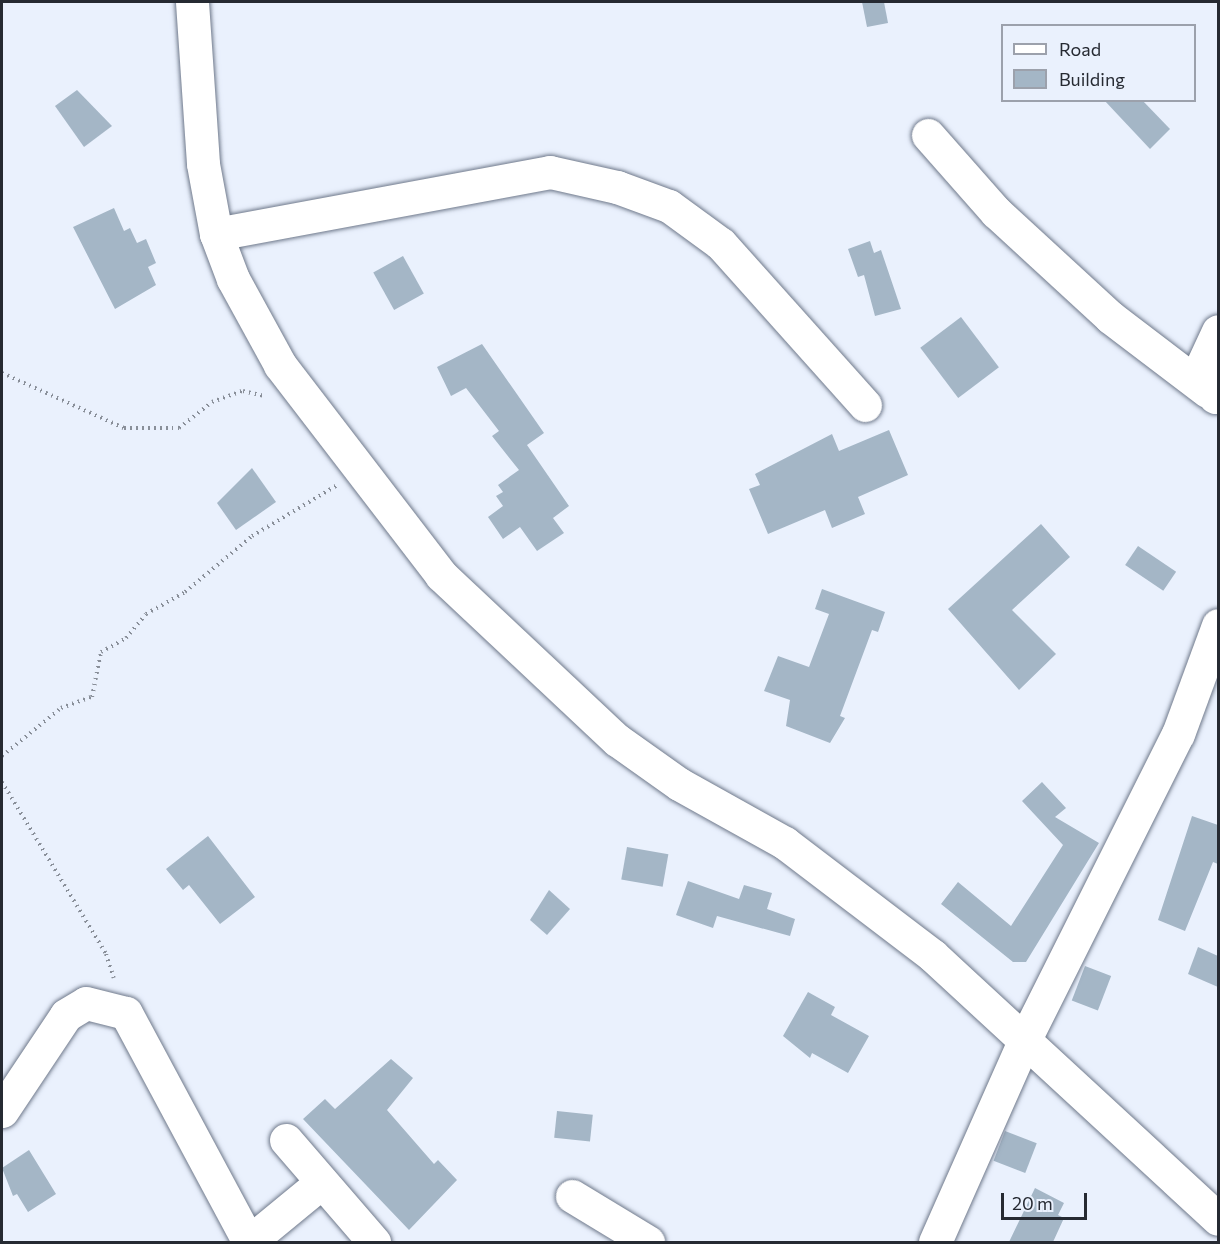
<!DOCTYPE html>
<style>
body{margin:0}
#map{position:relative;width:1220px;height:1244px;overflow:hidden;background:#eaf1fd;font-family:Commissioner,sans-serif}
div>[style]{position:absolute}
.building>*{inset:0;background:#a4b6c6;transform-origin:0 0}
.path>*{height:4px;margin-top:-2px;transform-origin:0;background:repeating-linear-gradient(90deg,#898f99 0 1.5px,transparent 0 6px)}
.roads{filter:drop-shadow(0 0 2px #6f798b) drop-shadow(0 0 2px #6f798b)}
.minor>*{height:33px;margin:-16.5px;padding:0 16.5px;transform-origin:16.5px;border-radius:16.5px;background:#fff}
span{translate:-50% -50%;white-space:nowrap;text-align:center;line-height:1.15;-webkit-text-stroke:4.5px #eaf1fd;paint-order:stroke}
.frame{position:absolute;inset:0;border:3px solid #262a32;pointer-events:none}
.legend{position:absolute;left:1001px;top:24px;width:195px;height:78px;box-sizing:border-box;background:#eaf1fd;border:2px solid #9ca1ac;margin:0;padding:8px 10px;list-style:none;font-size:18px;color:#262a32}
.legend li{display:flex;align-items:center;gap:12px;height:30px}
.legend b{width:30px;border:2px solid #9ca1ac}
.scale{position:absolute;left:1001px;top:1193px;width:86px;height:27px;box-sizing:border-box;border:3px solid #262a32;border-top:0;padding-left:8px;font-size:18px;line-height:21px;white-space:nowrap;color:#262a32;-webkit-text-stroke:4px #eaf1fd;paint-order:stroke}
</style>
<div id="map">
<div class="building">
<i style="clip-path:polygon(862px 2px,884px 2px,888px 23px,867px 27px)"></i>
<i style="clip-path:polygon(77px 90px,112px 126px,84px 147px,55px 106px)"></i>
<i style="clip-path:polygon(1104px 100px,1142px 100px,1170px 129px,1150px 149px)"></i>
<i style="clip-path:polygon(114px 208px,124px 231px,130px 228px,137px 243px,146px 239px,156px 263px,148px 267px,156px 285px,115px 309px,73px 227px)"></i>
<i style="clip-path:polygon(870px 241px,874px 253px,881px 250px,901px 309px,875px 316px,864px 275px,858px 277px,848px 249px)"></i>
<i style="left:403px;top:256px;width:43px;height:34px;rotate:61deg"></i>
<i style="left:961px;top:317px;width:63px;height:51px;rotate:53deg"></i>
<i style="clip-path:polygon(482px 344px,544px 433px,527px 445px,569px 506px,553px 518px,564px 533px,537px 551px,520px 527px,503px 539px,488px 517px,503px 506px,496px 496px,503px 492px,498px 485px,519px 470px,492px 436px,499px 431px,466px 388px,451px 396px,437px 367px)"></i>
<i style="clip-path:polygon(889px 430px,908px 475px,858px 497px,865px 514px,832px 528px,825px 510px,768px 534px,749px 489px,760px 485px,755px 474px,832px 434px,839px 451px)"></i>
<i style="clip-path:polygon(252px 468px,276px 502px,236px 530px,217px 503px)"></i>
<i style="clip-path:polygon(1041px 524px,1070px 557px,1012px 610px,1056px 654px,1019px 690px,948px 609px)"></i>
<i style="left:1138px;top:546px;width:46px;height:23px;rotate:34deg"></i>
<i style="clip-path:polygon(822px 589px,885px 612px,878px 632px,872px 630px,840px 716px,845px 718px,830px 743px,786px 726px,790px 700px,764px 691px,778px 656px,809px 667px,829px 614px,815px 609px)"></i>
<i style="clip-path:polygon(1042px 782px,1066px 808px,1055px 817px,1099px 843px,1026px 962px,1013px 962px,941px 904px,958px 882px,1011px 926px,1063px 845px,1022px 801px)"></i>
<i style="clip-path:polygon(1192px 816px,1218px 825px,1218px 864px,1213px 862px,1185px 931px,1158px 920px)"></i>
<i style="clip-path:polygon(208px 836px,255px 897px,220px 924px,189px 885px,183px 890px,166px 869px)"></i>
<i style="left:627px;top:847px;width:42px;height:33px;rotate:10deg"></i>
<i style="clip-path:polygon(688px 881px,739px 899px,744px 885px,772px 893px,767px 909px,795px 919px,790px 936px,717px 916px,713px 928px,676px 915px)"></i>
<i style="clip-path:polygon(549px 890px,570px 909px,547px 935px,530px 920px)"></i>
<i style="clip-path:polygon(1198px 947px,1218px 956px,1218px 987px,1188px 974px)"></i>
<i style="left:1085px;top:966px;width:28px;height:37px;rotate:21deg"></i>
<i style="clip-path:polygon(808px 992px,835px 1007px,831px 1015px,869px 1036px,848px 1073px,812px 1053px,810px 1058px,783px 1036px)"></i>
<i style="clip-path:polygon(391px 1059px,413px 1078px,387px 1110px,434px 1164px,438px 1160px,457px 1180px,409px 1230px,303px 1119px,325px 1099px,335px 1109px)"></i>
<i style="left:557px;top:1111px;width:36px;height:27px;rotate:6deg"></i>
<i style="left:1005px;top:1131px;width:34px;height:32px;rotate:21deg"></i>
<i style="clip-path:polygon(29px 1150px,56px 1194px,28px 1212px,17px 1194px,13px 1196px,2px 1168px)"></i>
<i style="clip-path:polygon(1035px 1188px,1064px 1203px,1058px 1215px,1064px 1218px,1053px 1242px,1009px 1242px)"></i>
</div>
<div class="path">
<i style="left:2px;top:373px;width:134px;rotate:24.3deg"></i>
<i style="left:124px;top:428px;width:55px"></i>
<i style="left:179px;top:428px;width:42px;rotate:-38.2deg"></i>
<i style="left:212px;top:402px;width:33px;rotate:-20deg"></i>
<i style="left:243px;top:391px;width:22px;rotate:13deg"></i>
<i style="left:2px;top:756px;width:76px;rotate:-39.1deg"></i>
<i style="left:61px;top:708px;width:33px;rotate:-20deg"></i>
<i style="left:92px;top:697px;width:46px;rotate:-78.7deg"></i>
<i style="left:101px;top:652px;width:29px;rotate:-29deg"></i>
<i style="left:126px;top:638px;width:31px;rotate:-50deg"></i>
<i style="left:146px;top:614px;width:45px;rotate:-29.4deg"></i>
<i style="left:185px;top:592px;width:87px;rotate:-39.9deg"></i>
<i style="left:252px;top:536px;width:98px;rotate:-30.8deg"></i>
<i style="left:2px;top:782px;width:201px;rotate:58.8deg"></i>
<i style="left:106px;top:954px;width:25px;rotate:72deg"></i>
</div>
<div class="roads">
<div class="minor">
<i style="left:192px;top:2px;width:162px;rotate:86.1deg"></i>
<i style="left:203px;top:164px;width:71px;rotate:79.5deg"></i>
<i style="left:216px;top:234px;width:48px;rotate:69.3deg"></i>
<i style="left:233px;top:279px;width:98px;rotate:61.3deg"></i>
<i style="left:280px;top:365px;width:265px;rotate:52.5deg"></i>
<i style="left:441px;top:575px;width:241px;rotate:43.2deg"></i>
<i style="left:617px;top:740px;width:76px;rotate:35.4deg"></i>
<i style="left:679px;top:784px;width:121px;rotate:29.1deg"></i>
<i style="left:785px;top:843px;width:185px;rotate:37.3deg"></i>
<i style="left:932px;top:955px;width:389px;rotate:42.7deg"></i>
<i style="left:928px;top:135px;width:103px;rotate:48.6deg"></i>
<i style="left:996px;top:212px;width:155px;rotate:42.6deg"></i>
<i style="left:1110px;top:317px;width:122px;rotate:37.3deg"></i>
<i style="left:216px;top:234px;width:340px;rotate:-10.5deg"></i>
<i style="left:550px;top:172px;width:69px;rotate:12.6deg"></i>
<i style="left:617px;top:187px;width:55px;rotate:20.1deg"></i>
<i style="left:669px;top:206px;width:64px;rotate:36.2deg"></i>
<i style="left:721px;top:244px;width:216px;rotate:48.2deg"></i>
<i style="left:1215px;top:397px;width:30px;rotate:-123deg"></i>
<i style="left:1199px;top:372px;width:45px;rotate:-65.1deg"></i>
<i style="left:2px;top:1111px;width:115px;rotate:-56.3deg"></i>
<i style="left:66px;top:1015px;width:23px;rotate:-31deg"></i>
<i style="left:86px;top:1003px;width:41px;rotate:14deg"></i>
<i style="left:126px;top:1013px;width:260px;rotate:61.8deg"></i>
<i style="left:286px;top:1140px;width:135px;rotate:49.2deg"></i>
<i style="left:572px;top:1196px;width:89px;rotate:31.2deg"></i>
<i style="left:249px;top:1242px;width:94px;rotate:-39.4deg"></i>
<i style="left:935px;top:1242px;width:224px;rotate:-66.1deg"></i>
<i style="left:1026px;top:1037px;width:339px;rotate:-63.4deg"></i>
<i style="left:1178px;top:734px;width:116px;rotate:-69.8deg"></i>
</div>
</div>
<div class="frame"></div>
<ul class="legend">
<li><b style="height:8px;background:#fff"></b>Road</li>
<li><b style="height:16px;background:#a4b6c6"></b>Building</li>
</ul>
<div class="scale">20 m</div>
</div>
